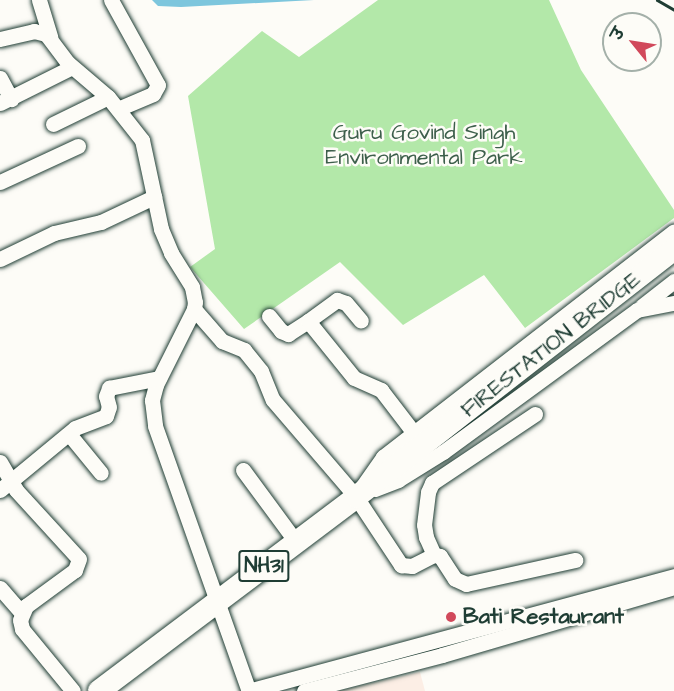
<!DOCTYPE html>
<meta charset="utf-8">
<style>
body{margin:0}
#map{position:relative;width:674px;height:691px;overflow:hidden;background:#fdfcf7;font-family:"Architects Daughter","Playpen Sans Deva",sans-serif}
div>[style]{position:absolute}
.built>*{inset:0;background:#fceee5}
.green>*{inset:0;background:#b3e8a9}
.water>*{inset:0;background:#7dc6dd}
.roads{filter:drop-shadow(0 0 2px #1f3d34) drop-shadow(0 0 2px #1f3d34)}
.minor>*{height:15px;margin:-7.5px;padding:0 7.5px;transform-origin:7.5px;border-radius:7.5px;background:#fdfcf7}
.highway>*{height:22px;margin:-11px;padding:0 11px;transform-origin:11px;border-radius:11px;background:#fdfcf7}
.rail>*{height:3px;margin:-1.5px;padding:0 1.5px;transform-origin:1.5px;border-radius:1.5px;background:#1f3d34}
.dots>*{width:16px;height:16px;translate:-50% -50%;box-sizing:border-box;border:3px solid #fdfcf7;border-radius:50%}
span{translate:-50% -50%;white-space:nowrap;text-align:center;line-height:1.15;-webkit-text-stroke:5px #fdfcf7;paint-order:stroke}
.shield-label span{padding:2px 4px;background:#fdfcf7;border:2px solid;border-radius:4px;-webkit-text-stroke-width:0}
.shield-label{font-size:21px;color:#1f3d34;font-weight:700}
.park-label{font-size:22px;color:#3d5f4b}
.street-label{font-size:22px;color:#1f3d34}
.poi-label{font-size:22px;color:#1f3d34;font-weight:700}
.left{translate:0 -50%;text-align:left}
.north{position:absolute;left:602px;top:12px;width:60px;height:60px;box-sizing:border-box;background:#fdfcf7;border:2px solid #a4b0a9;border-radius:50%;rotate:300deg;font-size:16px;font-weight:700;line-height:24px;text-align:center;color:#1f3d34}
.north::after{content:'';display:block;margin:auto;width:21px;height:27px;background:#d1495b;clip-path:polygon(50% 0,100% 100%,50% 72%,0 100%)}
</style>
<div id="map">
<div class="built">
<i style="clip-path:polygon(420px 672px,425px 691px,338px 691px)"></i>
</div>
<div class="green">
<i style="clip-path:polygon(378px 0,549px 0,581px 70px,674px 210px,674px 218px,525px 328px,484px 275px,403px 325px,340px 262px,244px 329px,190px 267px,215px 249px,188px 96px,262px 31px,299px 57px)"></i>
</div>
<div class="water">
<i style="clip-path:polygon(152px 0,314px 0,181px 7px,158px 6px)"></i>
</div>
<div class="roads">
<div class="minor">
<i style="left:39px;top:0;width:39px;rotate:73deg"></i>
<i style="left:111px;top:0;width:97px;rotate:61.1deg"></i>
<i style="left:158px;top:85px;width:10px;rotate:119deg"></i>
<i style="left:153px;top:94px;width:38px;rotate:157deg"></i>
<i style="left:0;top:39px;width:35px;rotate:-13deg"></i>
<i style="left:34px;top:31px;width:12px;rotate:14deg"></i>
<i style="left:46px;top:34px;width:36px;rotate:53deg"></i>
<i style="left:68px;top:63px;width:52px;rotate:40.4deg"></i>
<i style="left:108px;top:97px;width:55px;rotate:51.7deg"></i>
<i style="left:142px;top:140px;width:91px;rotate:77.9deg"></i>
<i style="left:161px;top:229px;width:26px;rotate:67deg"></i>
<i style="left:171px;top:253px;width:40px;rotate:58deg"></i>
<i style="left:192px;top:287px;width:15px;rotate:79deg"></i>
<i style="left:195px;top:302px;width:7px;rotate:98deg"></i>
<i style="left:194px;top:309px;width:85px;rotate:116.6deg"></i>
<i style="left:156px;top:385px;width:16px;rotate:105deg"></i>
<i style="left:152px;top:400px;width:26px;rotate:83deg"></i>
<i style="left:155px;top:426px;width:281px;rotate:70.5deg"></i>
<i style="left:0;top:78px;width:24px;rotate:62deg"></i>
<i style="left:0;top:103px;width:80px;rotate:-26.6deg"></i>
<i style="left:53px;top:124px;width:61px;rotate:-26.1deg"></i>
<i style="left:0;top:182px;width:86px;rotate:-24.8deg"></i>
<i style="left:0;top:259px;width:60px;rotate:-25.7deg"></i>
<i style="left:54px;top:233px;width:48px;rotate:-13.2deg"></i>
<i style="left:101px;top:222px;width:59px;rotate:-25.3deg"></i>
<i style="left:642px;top:306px;width:41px;rotate:-38deg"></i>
<i style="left:194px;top:309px;width:43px;rotate:48.8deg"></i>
<i style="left:222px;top:341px;width:24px;rotate:22deg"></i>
<i style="left:244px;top:350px;width:27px;rotate:51deg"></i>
<i style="left:261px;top:371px;width:31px;rotate:68deg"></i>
<i style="left:273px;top:400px;width:128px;rotate:49.4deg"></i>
<i style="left:356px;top:497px;width:82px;rotate:56.5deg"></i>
<i style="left:401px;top:565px;width:11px;rotate:5deg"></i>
<i style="left:412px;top:566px;width:25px;rotate:-27deg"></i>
<i style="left:434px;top:555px;width:6px;rotate:9deg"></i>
<i style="left:440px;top:556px;width:27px;rotate:57deg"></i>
<i style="left:455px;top:579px;width:12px;rotate:24deg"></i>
<i style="left:466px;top:584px;width:112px;rotate:-12.4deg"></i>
<i style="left:269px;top:316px;width:19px;rotate:51deg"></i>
<i style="left:281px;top:331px;width:8px;rotate:23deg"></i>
<i style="left:288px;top:334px;width:24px;rotate:-33deg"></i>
<i style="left:308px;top:321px;width:73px;rotate:51.1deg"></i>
<i style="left:354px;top:378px;width:30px;rotate:24deg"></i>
<i style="left:381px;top:390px;width:54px;rotate:52.5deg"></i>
<i style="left:308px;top:321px;width:36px;rotate:-36deg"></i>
<i style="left:337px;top:300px;width:9px;rotate:18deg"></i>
<i style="left:346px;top:303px;width:23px;rotate:50deg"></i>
<i style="left:69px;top:434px;width:50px;rotate:50.6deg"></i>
<i style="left:0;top:462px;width:32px;rotate:60deg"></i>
<i style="left:16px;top:490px;width:93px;rotate:47.6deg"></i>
<i style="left:79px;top:559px;width:12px;rotate:110deg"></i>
<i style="left:75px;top:570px;width:61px;rotate:143.7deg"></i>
<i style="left:26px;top:606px;width:15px;rotate:113deg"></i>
<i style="left:20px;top:620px;width:9px;rotate:77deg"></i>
<i style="left:22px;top:629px;width:80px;rotate:50.6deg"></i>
<i style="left:243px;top:470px;width:89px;rotate:53.6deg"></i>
<i style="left:362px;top:487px;width:37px;rotate:-55deg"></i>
<i style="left:383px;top:457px;width:368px;rotate:-37.8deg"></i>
<i style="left:375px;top:489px;width:25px;rotate:-21deg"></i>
<i style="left:398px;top:480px;width:53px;rotate:-31.9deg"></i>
<i style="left:443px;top:452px;width:240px;rotate:-36.2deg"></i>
<i style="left:637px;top:310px;width:38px;rotate:-11deg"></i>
<i style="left:0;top:490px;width:97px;rotate:-39.6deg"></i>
<i style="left:75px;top:428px;width:33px;rotate:-21deg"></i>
<i style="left:106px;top:416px;width:9px;rotate:-72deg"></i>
<i style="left:109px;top:407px;width:11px;rotate:-105deg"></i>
<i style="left:106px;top:396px;width:9px;rotate:-69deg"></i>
<i style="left:109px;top:388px;width:51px;rotate:-11.3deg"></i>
<i style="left:434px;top:555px;width:20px;rotate:-114deg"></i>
<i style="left:426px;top:537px;width:12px;rotate:-99deg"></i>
<i style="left:424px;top:525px;width:33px;rotate:-83deg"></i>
<i style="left:428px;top:492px;width:10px;rotate:-66deg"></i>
<i style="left:432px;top:483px;width:124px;rotate:-33.8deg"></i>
<i style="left:0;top:588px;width:32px;rotate:49deg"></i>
<i style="left:248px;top:691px;width:441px;rotate:-15.1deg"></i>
<i style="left:304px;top:691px;width:143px;rotate:-14.6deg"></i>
<i style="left:442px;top:655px;width:242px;rotate:-16.3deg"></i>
</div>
<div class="highway">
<i style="left:99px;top:691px;width:322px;rotate:-37deg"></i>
<i style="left:356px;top:497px;width:403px;rotate:-37.9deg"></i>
</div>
</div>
<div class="rail">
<i style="left:657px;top:0;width:20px;rotate:30deg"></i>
</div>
<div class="dots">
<i style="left:451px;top:617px;background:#d1495b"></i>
</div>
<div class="shield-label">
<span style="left:264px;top:566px">NH31</span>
</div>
<div class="park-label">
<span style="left:424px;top:145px">Guru Govind Singh<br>Environmental Park</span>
</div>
<div class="street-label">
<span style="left:551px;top:345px;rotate:-38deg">FIRESTATION BRIDGE</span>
</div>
<div class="poi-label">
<span class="left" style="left:463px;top:617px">Bati Restaurant</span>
</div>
<div class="north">उ</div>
</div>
